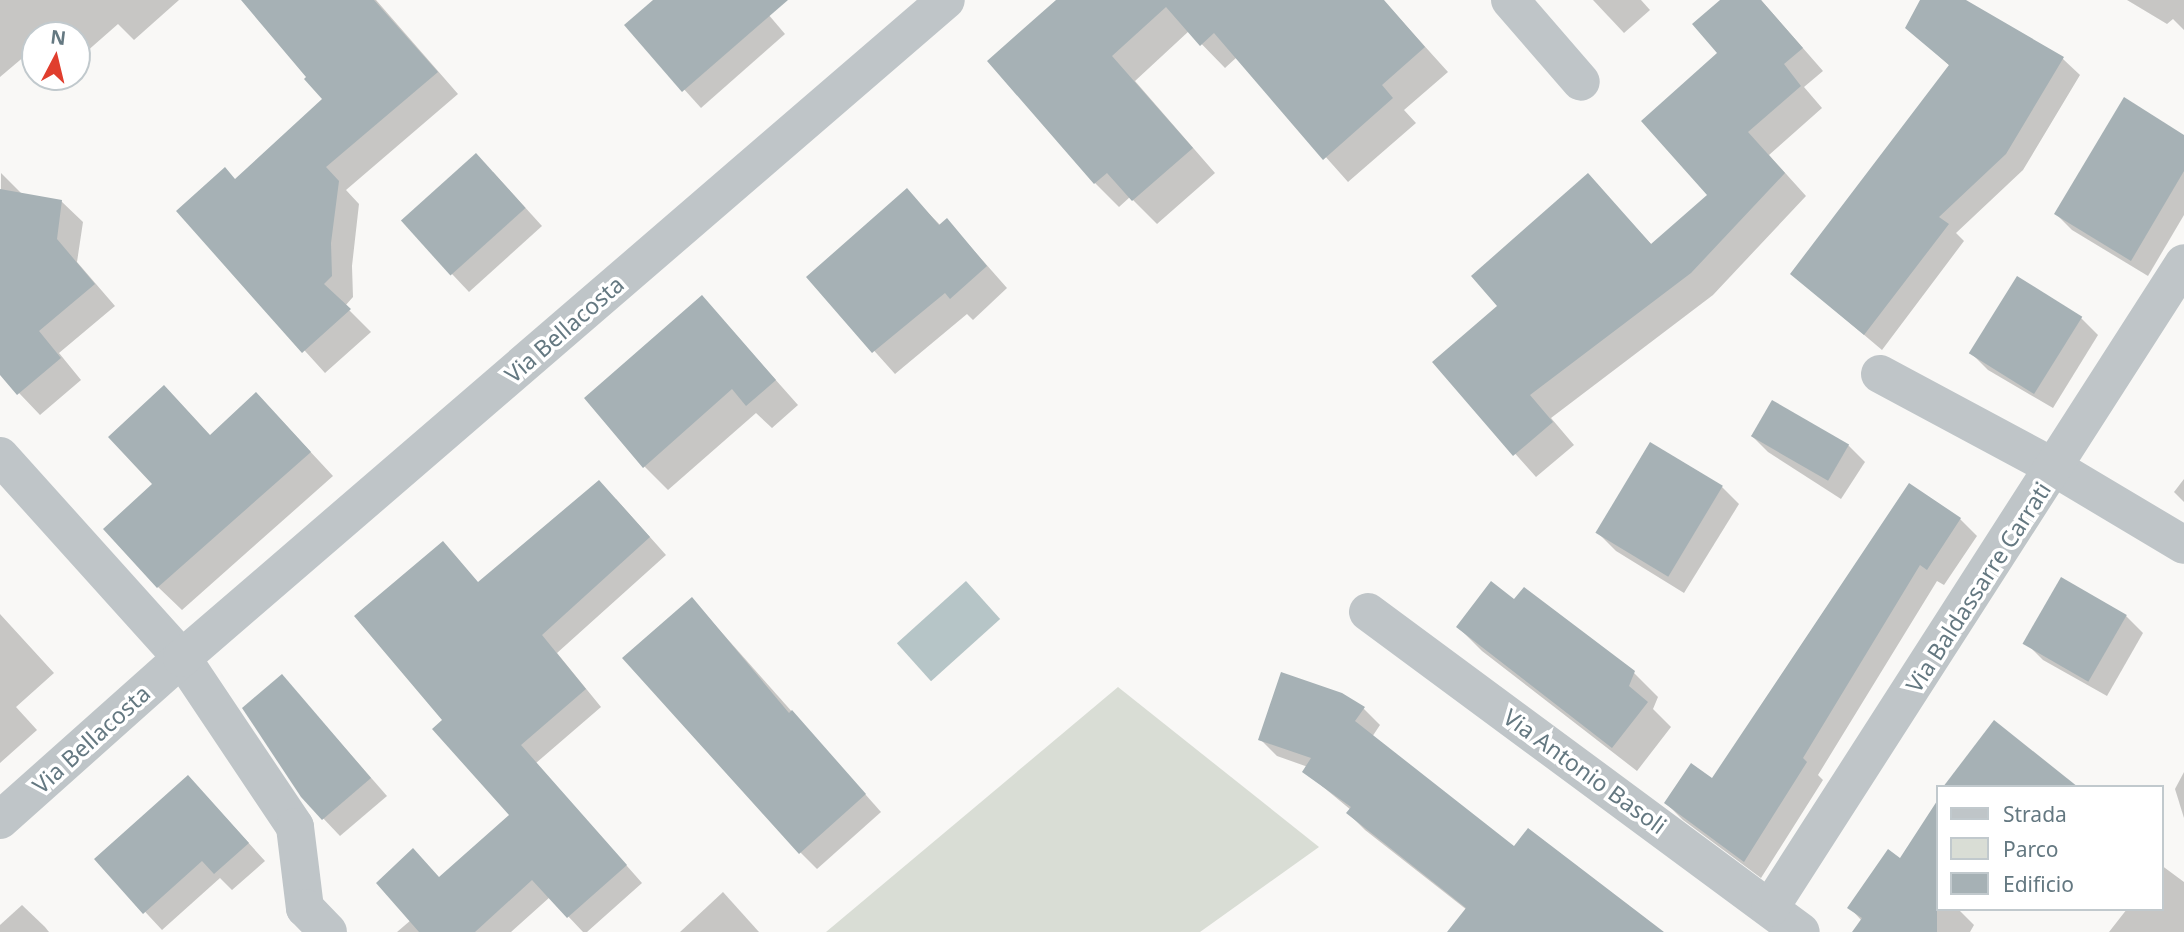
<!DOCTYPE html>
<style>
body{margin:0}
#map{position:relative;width:2184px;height:932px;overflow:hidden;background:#f9f8f6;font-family:"Noto Sans",sans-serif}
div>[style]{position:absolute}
.green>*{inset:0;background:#d9ddd5}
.water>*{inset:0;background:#b6c5c7;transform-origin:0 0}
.shadow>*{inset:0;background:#0003}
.building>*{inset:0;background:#a6b1b5;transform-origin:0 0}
.minor>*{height:38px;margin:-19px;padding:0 19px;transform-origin:19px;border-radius:19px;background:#bfc5c8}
span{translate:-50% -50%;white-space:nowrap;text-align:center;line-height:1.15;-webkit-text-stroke:7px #fff;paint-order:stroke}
.street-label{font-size:23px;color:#647881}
.legend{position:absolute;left:1936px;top:785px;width:228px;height:126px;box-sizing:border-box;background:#fff;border:2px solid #c1c9cd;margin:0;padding:9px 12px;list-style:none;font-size:21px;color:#647881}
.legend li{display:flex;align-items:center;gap:14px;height:35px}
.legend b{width:35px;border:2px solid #c1c9cd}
.north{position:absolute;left:21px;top:21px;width:70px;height:70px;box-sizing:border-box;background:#fff;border:2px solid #c1c9cd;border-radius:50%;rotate:7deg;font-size:19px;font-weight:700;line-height:28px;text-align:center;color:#647881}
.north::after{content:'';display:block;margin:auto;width:24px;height:32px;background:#e03e2e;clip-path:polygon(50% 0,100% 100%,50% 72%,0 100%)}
</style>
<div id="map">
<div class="green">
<i style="clip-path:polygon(1118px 687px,1319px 847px,1200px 932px,826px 932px)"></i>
</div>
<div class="water">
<i style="left:966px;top:581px;width:51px;height:93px;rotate:48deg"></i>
</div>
<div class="shadow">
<i style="clip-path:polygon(0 0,179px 0,134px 40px,118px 24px,77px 60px,77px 35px,35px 35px,35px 65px,26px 55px,0 77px)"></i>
<i style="clip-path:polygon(243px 0,376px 0,458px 94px,346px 190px,359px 204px,352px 266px,353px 297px,345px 306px,371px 332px,325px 373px,178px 211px,236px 180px,324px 100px,309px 77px)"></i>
<i style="clip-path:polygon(655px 0,756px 0,785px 34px,701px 108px,626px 25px)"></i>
<i style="clip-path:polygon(1062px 0,1383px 0,1448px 72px,1404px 110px,1416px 123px,1348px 182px,1237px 57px,1225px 68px,1189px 31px,1135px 81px,1215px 173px,1157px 224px,1130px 197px,1119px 207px,1095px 183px)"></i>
<i style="clip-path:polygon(1593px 0,1641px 0,1650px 10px,1624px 33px)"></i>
<i style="clip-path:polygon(1722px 0,1761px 0,1823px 71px,1804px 87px,1822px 108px,1769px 155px,1806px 196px,1713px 295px,1551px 418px,1574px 445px,1536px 477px,1434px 363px,1499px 306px,1588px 176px,1652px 245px,1710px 195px)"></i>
<i style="clip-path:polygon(1922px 0,1960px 0,2063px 59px,2080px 75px,2023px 170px,1956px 233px,1964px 241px,1882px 350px,1792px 274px,1950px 66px,1907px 27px)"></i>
<i style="clip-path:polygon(2127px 0,2184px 0,2184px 30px,2173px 19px,2167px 24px)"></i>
<i style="clip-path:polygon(47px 77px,57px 77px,51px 82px)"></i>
<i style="clip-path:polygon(2184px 137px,2184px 215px,2148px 276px,2072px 230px,2056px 214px)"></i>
<i style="clip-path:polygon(493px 172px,542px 226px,469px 292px,403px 222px)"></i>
<i style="clip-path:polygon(1px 173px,22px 194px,61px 201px,83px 222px,77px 262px,115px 306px,59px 353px,81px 380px,40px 415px,0 373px)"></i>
<i style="clip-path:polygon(907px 191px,941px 226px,947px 220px,1007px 288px,973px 320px,967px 314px,895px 374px,808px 277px)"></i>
<i style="clip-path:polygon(702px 297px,798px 405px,772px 428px,756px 413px,668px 490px,644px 466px)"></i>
<i style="clip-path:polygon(2081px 318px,2098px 335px,2053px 408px,1988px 370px,1971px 353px)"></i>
<i style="clip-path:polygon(164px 387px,211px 437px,280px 419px,333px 476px,182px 610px,158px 587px,154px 485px)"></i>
<i style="clip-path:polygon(1751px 435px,1848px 445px,1865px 462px,1841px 499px,1768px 452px)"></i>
<i style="clip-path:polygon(2184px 479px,2184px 502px,2174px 492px)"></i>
<i style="clip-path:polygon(1910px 486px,1960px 519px,1977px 536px,1944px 585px,1937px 581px,1818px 775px,1823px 780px,1761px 878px,1683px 820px,1666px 803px,1712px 780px)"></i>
<i style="clip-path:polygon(1722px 487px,1739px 504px,1684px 593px,1616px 551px,1599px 534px)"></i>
<i style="clip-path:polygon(616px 499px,666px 555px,557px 653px,601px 707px,536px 763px,642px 883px,587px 932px,583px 932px,550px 897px,511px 932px,397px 932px,411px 920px,440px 879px,512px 815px,444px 721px,443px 543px,479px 584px)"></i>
<i style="clip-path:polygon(692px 599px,881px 812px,817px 869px,800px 852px)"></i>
<i style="clip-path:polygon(1515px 602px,1634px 673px,1658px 697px,1653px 709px,1671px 727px,1637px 771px,1482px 651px,1458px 627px)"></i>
<i style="clip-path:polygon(0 614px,54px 673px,16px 707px,37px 730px,0 763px)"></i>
<i style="clip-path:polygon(2126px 616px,2143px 633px,2107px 696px,2043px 660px,2026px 643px)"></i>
<i style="clip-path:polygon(282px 676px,387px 796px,340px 836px,302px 796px)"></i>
<i style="clip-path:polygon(1363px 708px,1380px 725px,1372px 737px,1514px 848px,1661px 932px,1449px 932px,1467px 910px,1365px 830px,1348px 813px,1351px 810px,1305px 772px,1308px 767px,1277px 756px,1260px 739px)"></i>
<i style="clip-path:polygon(2184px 772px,2184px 818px,2175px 789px)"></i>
<i style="clip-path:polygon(205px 795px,265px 861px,232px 890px,220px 878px,162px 930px,97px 860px)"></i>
<i style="clip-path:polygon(1937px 804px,1937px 909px,1958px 909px,1974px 925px,1970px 932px,1855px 932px,1862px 921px,1850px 908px,1901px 860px)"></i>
<i style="clip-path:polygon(2161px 865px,2184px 882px,2184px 932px,2109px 932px,2127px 909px,2161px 909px)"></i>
<i style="clip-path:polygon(723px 892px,759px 932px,680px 932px)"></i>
<i style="clip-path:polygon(22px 905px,45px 927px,49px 932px,0 932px,0 925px)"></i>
</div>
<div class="building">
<i style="clip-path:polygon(241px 0,374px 0,438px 72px,326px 167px,339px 181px,331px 243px,332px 276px,324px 284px,351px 309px,302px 353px,176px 211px,225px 167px,235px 179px,322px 99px,304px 79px,306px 77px)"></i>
<i style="clip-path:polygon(653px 0,788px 0,682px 92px,624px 25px)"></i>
<i style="clip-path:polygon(1056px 0,1384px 0,1425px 47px,1382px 85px,1393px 98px,1323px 160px,1214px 33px,1200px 46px,1166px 7px,1112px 56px,1193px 148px,1132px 201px,1107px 173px,1094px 184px,987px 61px)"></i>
<i style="clip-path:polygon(1720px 0,1761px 0,1803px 48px,1784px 64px,1801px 86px,1748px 132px,1785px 173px,1691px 273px,1530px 395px,1553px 422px,1513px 456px,1432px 362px,1497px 306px,1471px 276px,1588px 173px,1651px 244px,1707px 195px,1641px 121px,1717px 53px,1692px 24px)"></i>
<i style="clip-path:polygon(1920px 0,1966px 0,2064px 57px,2006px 154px,1939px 217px,1949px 224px,1864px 335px,1790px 274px,1949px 65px,1905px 28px)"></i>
<i style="clip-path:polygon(2124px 97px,2184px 135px,2184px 171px,2131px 261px,2054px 214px)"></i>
<i style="left:476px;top:153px;width:74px;height:101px;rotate:48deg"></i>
<i style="clip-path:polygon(907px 188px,939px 225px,947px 218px,987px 266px,950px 299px,945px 293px,872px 353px,806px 277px)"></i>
<i style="clip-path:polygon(0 189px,62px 200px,57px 239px,95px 284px,39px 331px,61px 358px,17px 395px,0 375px)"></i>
<i style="left:2017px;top:276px;width:77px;height:91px;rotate:32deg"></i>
<i style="clip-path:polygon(702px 295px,776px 380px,746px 406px,732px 389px,643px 468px,584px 398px)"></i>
<i style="clip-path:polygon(164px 385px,210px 435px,256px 392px,311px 452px,157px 588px,103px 529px,152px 484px,108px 437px)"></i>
<i style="left:1772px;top:400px;width:89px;height:42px;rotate:30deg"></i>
<i style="left:1650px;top:442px;width:85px;height:106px;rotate:31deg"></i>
<i style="clip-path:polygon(599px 480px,650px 537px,542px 635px,586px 689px,521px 745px,627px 865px,567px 918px,532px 880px,475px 932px,419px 932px,376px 883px,413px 848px,439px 877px,509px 815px,432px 729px,442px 720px,354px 616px,443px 541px,478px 582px)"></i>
<i style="clip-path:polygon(1909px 483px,1961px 518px,1927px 570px,1920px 565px,1803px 758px,1807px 762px,1744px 862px,1664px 803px,1691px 763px,1712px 778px)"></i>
<i style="left:2061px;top:577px;width:76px;height:77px;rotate:30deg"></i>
<i style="clip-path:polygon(1491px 581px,1514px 599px,1524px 587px,1635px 671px,1629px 686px,1648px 702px,1612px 748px,1456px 627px)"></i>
<i style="clip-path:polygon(692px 597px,789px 713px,792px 710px,866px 794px,799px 854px,622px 658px)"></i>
<i style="clip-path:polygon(1281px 672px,1342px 693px,1365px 707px,1355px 721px,1514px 846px,1528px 828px,1664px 932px,1447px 932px,1466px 908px,1346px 813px,1351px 807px,1302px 772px,1311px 758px,1258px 740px)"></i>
<i style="clip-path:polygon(282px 674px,371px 778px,322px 820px,301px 797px,242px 708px)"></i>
<i style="clip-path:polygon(1994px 720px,2078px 787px,1943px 787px)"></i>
<i style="clip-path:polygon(188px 775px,249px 843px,214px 874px,202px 861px,143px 914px,94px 859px)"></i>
<i style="clip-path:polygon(1937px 801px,1937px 932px,1852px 932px,1862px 918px,1847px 908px,1888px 849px,1900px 858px)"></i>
</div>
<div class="minor">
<i style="left:1510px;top:0;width:108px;rotate:49.1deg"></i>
<i style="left:1880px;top:374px;width:199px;rotate:28.2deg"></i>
<i style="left:2055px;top:468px;width:150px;rotate:30.8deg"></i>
<i style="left:0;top:456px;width:272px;rotate:48deg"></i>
<i style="left:182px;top:658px;width:203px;rotate:56.2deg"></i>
<i style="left:295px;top:827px;width:82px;rotate:83deg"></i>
<i style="left:305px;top:908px;width:33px;rotate:46deg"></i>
<i style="left:1368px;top:612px;width:538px;rotate:36.47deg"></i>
<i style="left:0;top:820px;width:244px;rotate:-41.7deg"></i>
<i style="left:182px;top:658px;width:1008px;rotate:-40.74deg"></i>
<i style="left:1770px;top:908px;width:766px;rotate:-57.31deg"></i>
</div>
<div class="street-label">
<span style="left:564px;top:329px;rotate:-41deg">Via Bellacosta</span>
<span style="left:1978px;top:587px;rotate:-57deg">Via Baldassarre Carrati</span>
<span style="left:91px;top:739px;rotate:-42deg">Via Bellacosta</span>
<span style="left:1585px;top:771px;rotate:36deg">Via Antonio Basoli</span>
</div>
<ul class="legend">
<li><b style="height:9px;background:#bfc5c8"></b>Strada</li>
<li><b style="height:19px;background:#d9ddd5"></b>Parco</li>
<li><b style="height:19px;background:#a6b1b5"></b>Edificio</li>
</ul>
<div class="north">N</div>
</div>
